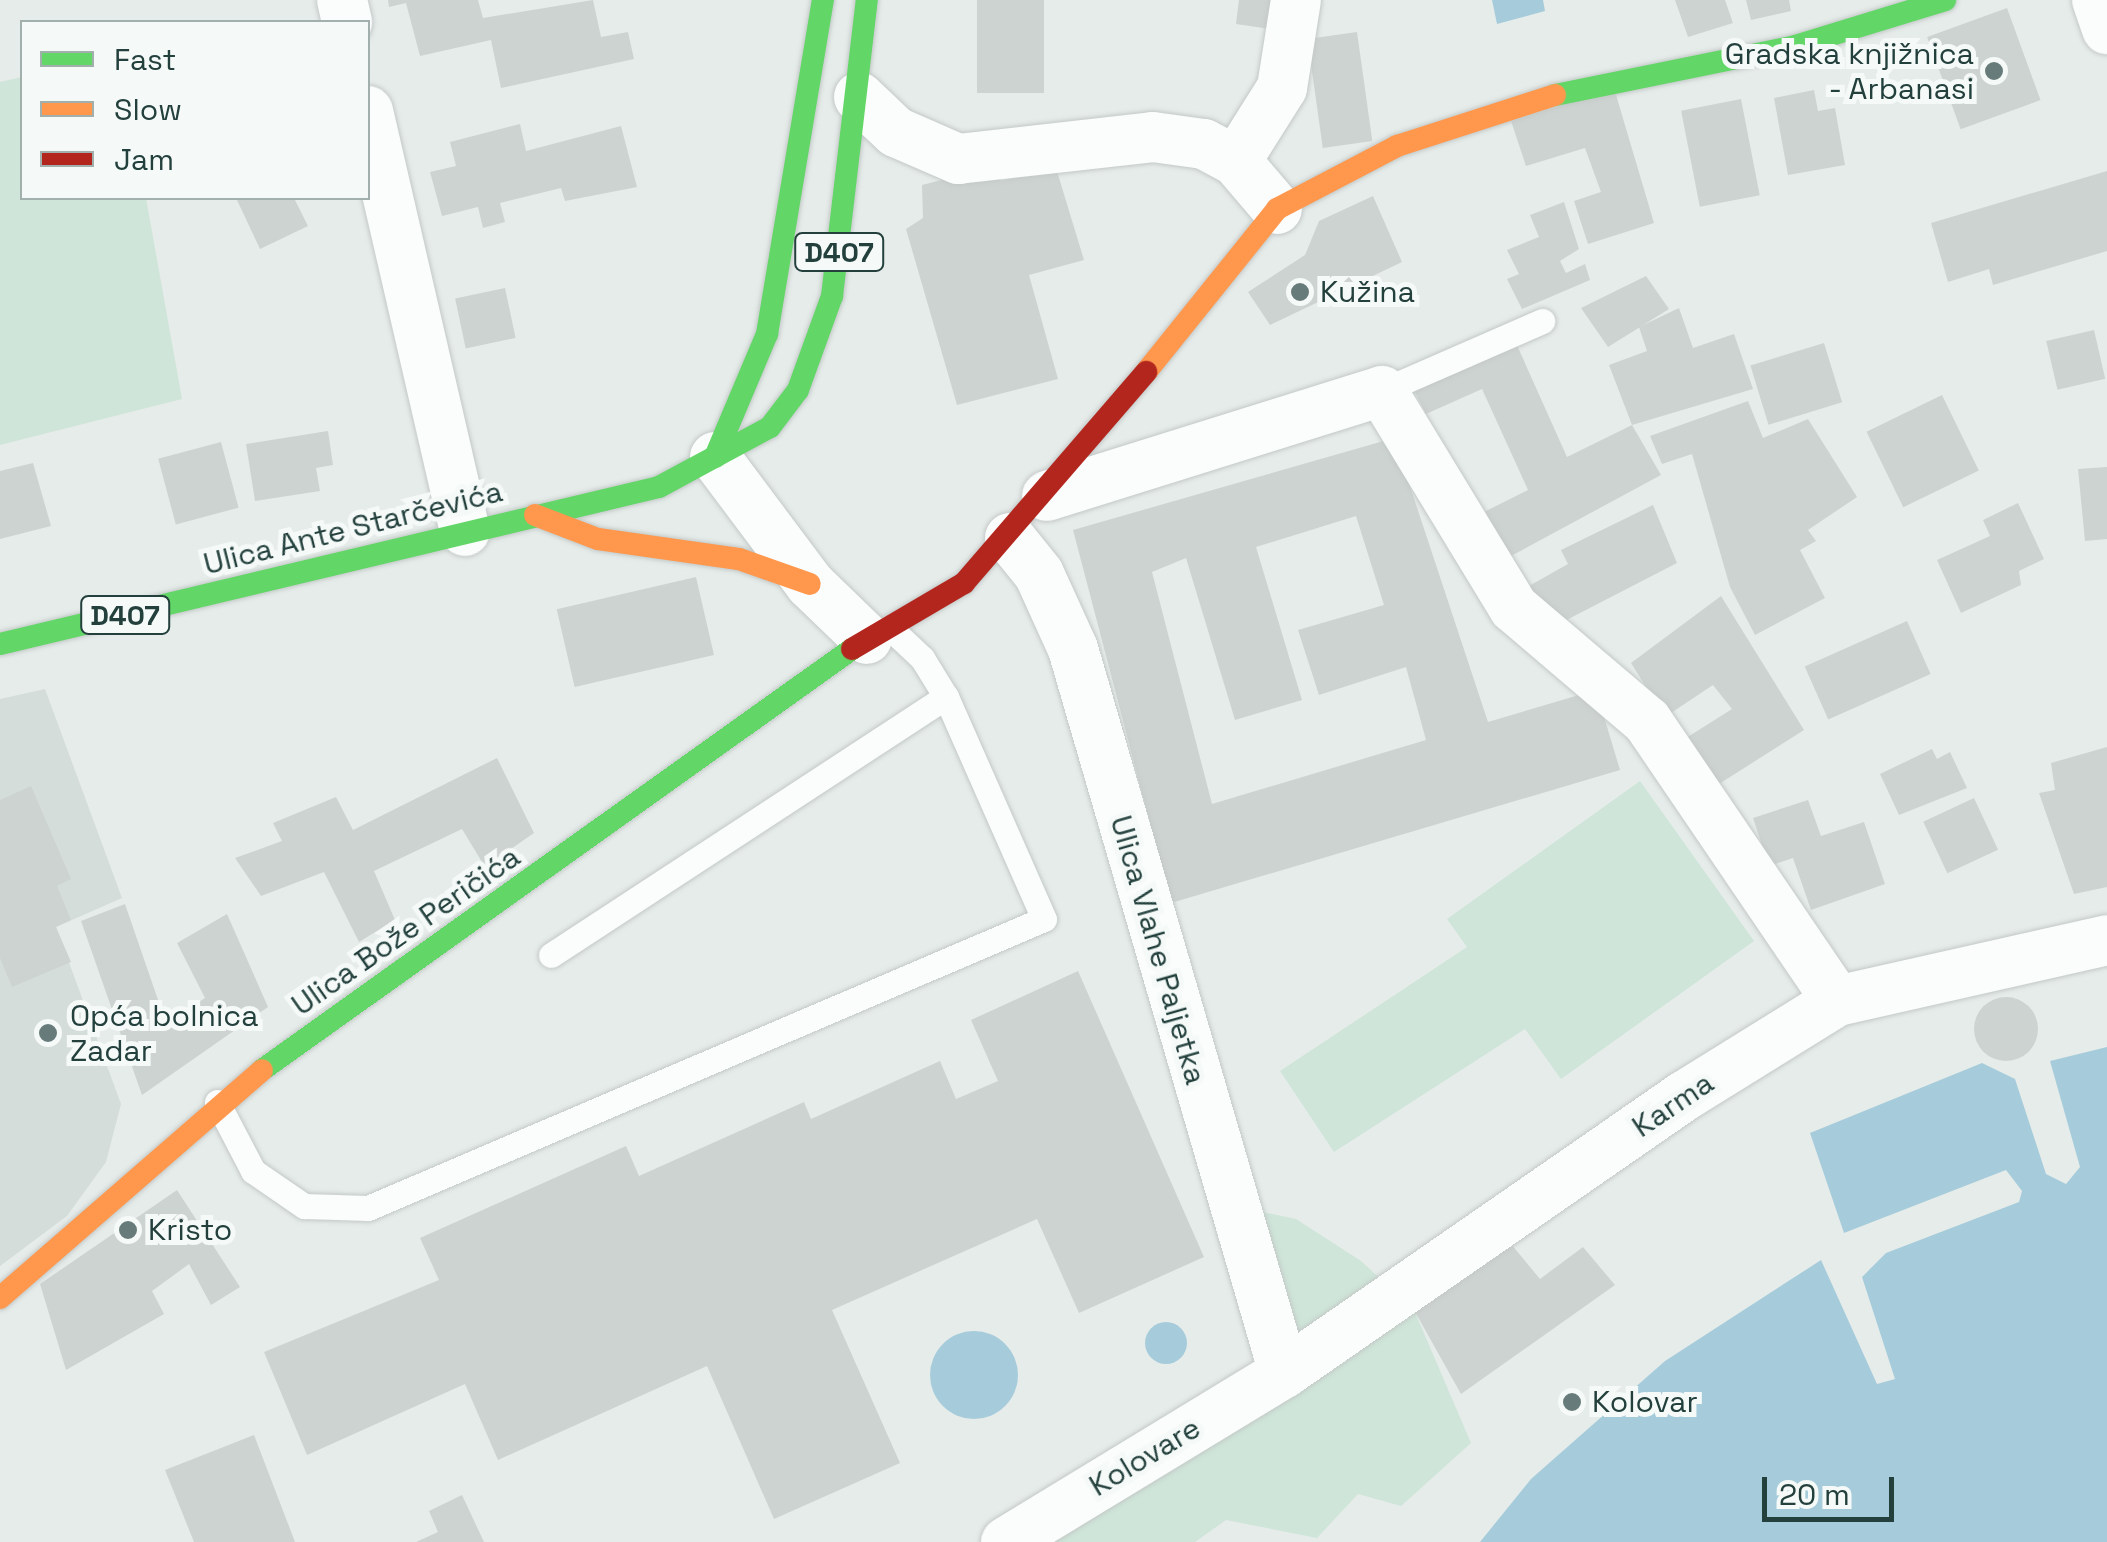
<!DOCTYPE html>
<meta charset="utf-8">
<style>
body{margin:0}
#map{position:relative;width:2107px;height:1542px;overflow:hidden;background:#e6ecea;font-family:"Space Grotesk",sans-serif}
div>[style]{position:absolute}
.built>*{inset:0;background:#d4ddda}
.green>*{inset:0;background:#cfe5d9}
.water>*{inset:0;background:#a6ccdb}
.round{border-radius:50%}
.building>*{inset:0;background:#cdd3d1;transform-origin:0 0}
.roads{filter:drop-shadow(0 0 2px #c3c9c7) drop-shadow(0 0 2px #c3c9c7)}
.lane>*{height:25px;margin:-12.5px;padding:0 12.5px;transform-origin:12.5px;border-radius:12.5px;background:#fbfcfc}
.street>*{height:50px;margin:-25px;padding:0 25px;transform-origin:25px;border-radius:25px;background:#fbfcfc}
.fast>*{height:22px;margin:-11px;padding:0 11px;transform-origin:11px;border-radius:11px;background:#63d668}
.slow>*{height:22px;margin:-11px;padding:0 11px;transform-origin:11px;border-radius:11px;background:#ff974d}
.jam>*{height:22px;margin:-11px;padding:0 11px;transform-origin:11px;border-radius:11px;background:#b3261e}
.dots>*{width:28px;height:28px;translate:-50% -50%;box-sizing:border-box;border:5px solid #f5faf8;border-radius:50%}
span{translate:-50% -50%;white-space:nowrap;text-align:center;line-height:1.15;-webkit-text-stroke:10px #f5faf8;paint-order:stroke}
.shield-label span{padding:2px 8px;background:#f5faf8;border:2px solid;border-radius:8px;-webkit-text-stroke-width:0}
.shield-label{font-size:28px;color:#23403d;font-weight:700}
.poi-label{font-size:30px;color:#23403d}
.right{translate:-100% -50%;text-align:right}
.left{translate:0 -50%;text-align:left}
.street-label{font-size:30px;color:#23403d}
.legend{position:absolute;left:20px;top:20px;width:350px;height:180px;box-sizing:border-box;background:#f5faf8;border:2px solid #a1b0ad;margin:0;padding:12px 18px;list-style:none;font-size:30px;color:#23403d}
.legend li{display:flex;align-items:center;gap:20px;height:50px}
.legend b{width:50px;border:2px solid #a1b0ad}
.scale{position:absolute;left:1762px;top:1477px;width:132px;height:45px;box-sizing:border-box;border:5px solid #23403d;border-top:0;padding-left:12px;font-size:30px;line-height:35px;white-space:nowrap;color:#23403d;-webkit-text-stroke:8px #f5faf8;paint-order:stroke}
</style>
<div id="map">
<div class="built">
<i style="clip-path:polygon(45px 689px,122px 898px,56px 927px,121px 1104px,106px 1162px,67px 1216px,0 1266px,0 699px)"></i>
</div>
<div class="green">
<i style="clip-path:polygon(22px 77px,22px 198px,146px 198px,182px 399px,0 445px,0 82px)"></i>
<i style="clip-path:polygon(1640px 781px,1754px 941px,1561px 1079px,1525px 1029px,1334px 1152px,1280px 1071px,1467px 947px,1447px 919px)"></i>
<i style="clip-path:polygon(1234px 1206px,1296px 1219px,1361px 1261px,1414px 1310px,1471px 1443px,1401px 1506px,1358px 1494px,1317px 1538px,1226px 1520px,1195px 1542px,1002px 1542px,1284px 1373px)"></i>
</div>
<div class="water">
<i style="clip-path:polygon(1492px 0,1543px 0,1545px 11px,1497px 24px)"></i>
<i style="clip-path:polygon(2107px 1047px,2107px 1542px,1480px 1542px,1531px 1479px,1665px 1361px,1821px 1260px,1877px 1384px,1895px 1379px,1862px 1277px,1886px 1253px,2019px 1202px,2022px 1191px,2006px 1170px,1844px 1233px,1810px 1133px,1982px 1063px,2015px 1079px,2046px 1174px,2066px 1184px,2080px 1167px,2050px 1061px)"></i>
<i class="round" style="left:1145px;top:1322px;width:42px;height:42px"></i>
<i class="round" style="left:930px;top:1331px;width:88px;height:88px"></i>
</div>
<div class="building">
<i style="clip-path:polygon(388px 0,478px 0,483px 18px,593px 0,601px 37px,628px 32px,634px 59px,501px 88px,491px 40px,420px 56px,406px 3px,389px 7px)"></i>
<i style="left:977px;top:0;width:67px;height:93px"></i>
<i style="clip-path:polygon(1239px 0,1282px 0,1278px 30px,1236px 24px)"></i>
<i style="clip-path:polygon(1675px 0,1725px 0,1733px 23px,1688px 37px)"></i>
<i style="clip-path:polygon(1746px 0,1789px 0,1791px 11px,1751px 20px)"></i>
<i style="left:2007px;top:8px;width:98px;height:85px;rotate:70deg"></i>
<i style="left:1357px;top:32px;width:110px;height:50px;rotate:82deg"></i>
<i style="clip-path:polygon(1614px 88px,1654px 223px,1588px 244px,1574px 201px,1601px 192px,1585px 148px,1526px 166px,1511px 121px)"></i>
<i style="clip-path:polygon(1814px 90px,1818px 111px,1835px 108px,1845px 165px,1788px 175px,1774px 98px)"></i>
<i style="left:1741px;top:99px;width:98px;height:61px;rotate:79deg"></i>
<i style="clip-path:polygon(520px 124px,526px 151px,621px 126px,637px 187px,565px 201px,561px 188px,500px 203px,505px 222px,483px 228px,478px 207px,442px 216px,430px 172px,456px 166px,450px 142px)"></i>
<i style="clip-path:polygon(996px 166px,1001px 181px,1056px 168px,1084px 260px,1029px 275px,1058px 379px,957px 405px,906px 229px,923px 218px,922px 185px)"></i>
<i style="clip-path:polygon(2107px 171px,2107px 251px,1993px 285px,1989px 269px,1948px 282px,1931px 223px)"></i>
<i style="clip-path:polygon(1373px 196px,1402px 262px,1270px 325px,1248px 292px,1305px 255px,1319px 221px)"></i>
<i style="clip-path:polygon(236px 198px,294px 198px,308px 226px,260px 249px)"></i>
<i style="clip-path:polygon(1564px 202px,1579px 249px,1560px 261px,1566px 273px,1585px 264px,1590px 280px,1522px 309px,1507px 279px,1519px 274px,1507px 250px,1539px 237px,1530px 215px)"></i>
<i style="clip-path:polygon(1646px 276px,1669px 309px,1608px 347px,1581px 308px)"></i>
<i style="left:505px;top:288px;width:51px;height:51px;rotate:78deg"></i>
<i style="clip-path:polygon(1679px 308px,1693px 348px,1734px 334px,1753px 389px,1632px 425px,1661px 475px,1511px 556px,1484px 512px,1528px 490px,1482px 389px,1426px 414px,1413px 388px,1516px 343px,1567px 457px,1632px 425px,1609px 365px,1647px 351px,1639px 327px)"></i>
<i style="left:2094px;top:330px;width:50px;height:49px;rotate:77deg"></i>
<i style="left:1824px;top:343px;width:62px;height:77px;rotate:73deg"></i>
<i style="left:1942px;top:395px;width:84px;height:84px;rotate:64deg"></i>
<i style="clip-path:polygon(1748px 401px,1763px 438px,1808px 419px,1857px 497px,1808px 530px,1816px 541px,1800px 550px,1825px 598px,1755px 635px,1730px 587px,1692px 454px,1662px 464px,1650px 436px)"></i>
<i style="clip-path:polygon(328px 431px,333px 465px,316px 468px,320px 491px,255px 501px,246px 444px)"></i>
<i style="clip-path:polygon(evenodd,1394px 438px,1488px 722px,1596px 690px,1620px 770px,1171px 903px,1073px 530px,1394px 438px,1356px 516px,1384px 605px,1298px 630px,1319px 695px,1406px 667px,1426px 740px,1212px 804px,1152px 572px,1186px 558px,1235px 720px,1302px 700px,1256px 547px,1356px 516px)"></i>
<i style="left:221px;top:442px;width:68px;height:65px;rotate:75deg"></i>
<i style="clip-path:polygon(33px 463px,51px 526px,0 539px,0 471px)"></i>
<i style="clip-path:polygon(2107px 467px,2107px 539px,2085px 541px,2078px 469px)"></i>
<i style="clip-path:polygon(2018px 503px,2044px 559px,2019px 571px,2021px 585px,1961px 613px,1937px 560px,1990px 536px,1983px 520px)"></i>
<i style="clip-path:polygon(1653px 505px,1677px 563px,1549px 629px,1529px 586px,1568px 564px,1561px 550px)"></i>
<i style="left:696px;top:577px;width:80px;height:143px;rotate:77deg"></i>
<i style="clip-path:polygon(1721px 596px,1804px 730px,1708px 791px,1675px 745px,1732px 709px,1713px 685px,1665px 717px,1631px 663px)"></i>
<i style="left:1907px;top:621px;width:58px;height:112px;rotate:66deg"></i>
<i style="clip-path:polygon(2107px 747px,2107px 887px,2074px 894px,2039px 793px,2055px 790px,2051px 763px)"></i>
<i style="clip-path:polygon(1932px 749px,1937px 759px,1950px 752px,1967px 788px,1899px 815px,1880px 774px)"></i>
<i style="clip-path:polygon(497px 758px,534px 833px,485px 867px,462px 829px,374px 871px,395px 920px,359px 942px,324px 872px,261px 896px,235px 858px,282px 841px,273px 823px,336px 797px,353px 830px)"></i>
<i style="clip-path:polygon(31px 786px,71px 879px,57px 886px,71px 920px,56px 927px,71px 962px,12px 987px,0 958px,0 800px)"></i>
<i style="left:1974px;top:798px;width:57px;height:56px;rotate:65deg"></i>
<i style="clip-path:polygon(1808px 800px,1821px 836px,1864px 822px,1885px 884px,1811px 910px,1793px 858px,1769px 866px,1753px 818px)"></i>
<i style="clip-path:polygon(125px 904px,166px 1023px,205px 998px,177px 943px,227px 914px,268px 1007px,142px 1095px,81px 921px)"></i>
<i style="clip-path:polygon(1078px 971px,1204px 1257px,1079px 1313px,1037px 1219px,832px 1310px,900px 1463px,774px 1519px,707px 1366px,498px 1460px,465px 1384px,307px 1455px,264px 1352px,439px 1280px,420px 1238px,626px 1146px,639px 1176px,804px 1102px,811px 1119px,940px 1061px,956px 1099px,998px 1081px,971px 1020px)"></i>
<i class="round" style="left:1974px;top:997px;width:64px;height:64px"></i>
<i style="clip-path:polygon(177px 1190px,240px 1287px,211px 1305px,189px 1264px,152px 1291px,164px 1314px,66px 1370px,40px 1284px)"></i>
<i style="clip-path:polygon(1511px 1244px,1540px 1279px,1583px 1247px,1615px 1285px,1461px 1394px,1414px 1310px)"></i>
<i style="clip-path:polygon(254px 1435px,295px 1542px,194px 1542px,165px 1470px)"></i>
<i style="clip-path:polygon(462px 1495px,484px 1542px,416px 1542px,438px 1532px,429px 1511px)"></i>
</div>
<div class="roads">
<div class="lane">
<i style="left:1382px;top:391px;width:175px;rotate:-23.6deg"></i>
<i style="left:551px;top:955px;width:472px;rotate:-33.2deg"></i>
<i style="left:217px;top:1102px;width:78px;rotate:62.4deg"></i>
<i style="left:253px;top:1171px;width:62px;rotate:34.5deg"></i>
<i style="left:304px;top:1206px;width:64px;rotate:1.8deg"></i>
<i style="left:368px;top:1208px;width:735px;rotate:-23.15deg"></i>
<i style="left:1044px;top:919px;width:243px;rotate:-113.8deg"></i>
<i style="left:946px;top:697px;width:46px;rotate:-121.6deg"></i>
<i style="left:922px;top:658px;width:44px;rotate:-136.8deg"></i>
</div>
<div class="street">
<i style="left:342px;top:0;width:23px;rotate:77deg"></i>
<i style="left:2097px;top:0;width:31px;rotate:71deg"></i>
<i style="left:859px;top:97px;width:51px;rotate:43.4deg"></i>
<i style="left:896px;top:132px;width:68px;rotate:23.5deg"></i>
<i style="left:958px;top:159px;width:196px;rotate:-6.4deg"></i>
<i style="left:1153px;top:137px;width:51px;rotate:7.8deg"></i>
<i style="left:1204px;top:144px;width:36px;rotate:28deg"></i>
<i style="left:1236px;top:161px;width:63px;rotate:49.5deg"></i>
<i style="left:368px;top:111px;width:431px;rotate:77deg"></i>
<i style="left:1236px;top:161px;width:86px;rotate:-57.8deg"></i>
<i style="left:1282px;top:88px;width:89px;rotate:-81deg"></i>
<i style="left:715px;top:457px;width:159px;rotate:53.2deg"></i>
<i style="left:810px;top:584px;width:79px;rotate:44deg"></i>
<i style="left:1047px;top:496px;width:351px;rotate:-17.4deg"></i>
<i style="left:1382px;top:391px;width:254px;rotate:58.7deg"></i>
<i style="left:1514px;top:608px;width:175px;rotate:40.4deg"></i>
<i style="left:1647px;top:721px;width:338px;rotate:55.8deg"></i>
<i style="left:1010px;top:538px;width:46px;rotate:51.1deg"></i>
<i style="left:1039px;top:574px;width:82px;rotate:65.6deg"></i>
<i style="left:1073px;top:649px;width:754px;rotate:73.75deg"></i>
<i style="left:1006px;top:1542px;width:325px;rotate:-31.3deg"></i>
<i style="left:1284px;top:1373px;width:487px;rotate:-34.7deg"></i>
<i style="left:1684px;top:1096px;width:180px;rotate:-31.8deg"></i>
<i style="left:1837px;top:1001px;width:277px;rotate:-12.7deg"></i>
</div>
<div class="fast">
<i style="left:1555px;top:95px;width:245px;rotate:-11.5deg"></i>
<i style="left:1795px;top:46px;width:157px;rotate:-17deg"></i>
<i style="left:715px;top:457px;width:134px;rotate:-67.1deg"></i>
<i style="left:767px;top:334px;width:339px;rotate:-80.5deg"></i>
<i style="left:0;top:644px;width:677px;rotate:-13.4deg"></i>
<i style="left:659px;top:487px;width:126px;rotate:-28.4deg"></i>
<i style="left:770px;top:427px;width:46px;rotate:-52.9deg"></i>
<i style="left:798px;top:390px;width:100px;rotate:-70.1deg"></i>
<i style="left:832px;top:296px;width:298px;rotate:-83.3deg"></i>
<i style="left:262px;top:1070px;width:725px;rotate:-35.51deg"></i>
</div>
<div class="slow">
<i style="left:1146px;top:372px;width:209px;rotate:-51.2deg"></i>
<i style="left:1277px;top:209px;width:136px;rotate:-27.7deg"></i>
<i style="left:1397px;top:146px;width:166px;rotate:-17.9deg"></i>
<i style="left:535px;top:515px;width:67px;rotate:20.9deg"></i>
<i style="left:598px;top:539px;width:142px;rotate:8.1deg"></i>
<i style="left:739px;top:559px;width:75px;rotate:19.4deg"></i>
<i style="left:0;top:1298px;width:347px;rotate:-41deg"></i>
</div>
<div class="jam">
<i style="left:852px;top:649px;width:130px;rotate:-30.5deg"></i>
<i style="left:964px;top:583px;width:279px;rotate:-49.2deg"></i>
</div>
</div>
<div class="dots">
<i style="left:1994px;top:71px;background:#677c7a"></i>
<i style="left:1300px;top:292px;background:#677c7a"></i>
<i style="left:48px;top:1033px;background:#677c7a"></i>
<i style="left:128px;top:1230px;background:#677c7a"></i>
<i style="left:1572px;top:1402px;background:#677c7a"></i>
</div>
<div class="shield-label">
<span style="left:839px;top:252px">D407</span>
<span style="left:125px;top:615px">D407</span>
</div>
<div class="poi-label">
<span class="right" style="left:1974px;top:71px">Gradska knjižnica<br>- Arbanasi</span>
<span class="left" style="left:1320px;top:292px">Kužina</span>
<span class="left" style="left:70px;top:1033px">Opća bolnica<br>Zadar</span>
<span class="left" style="left:148px;top:1230px">Kristo</span>
<span class="left" style="left:1592px;top:1402px">Kolovar</span>
</div>
<div class="street-label">
<span style="left:353px;top:528px;rotate:-14deg">Ulica Ante Starčevića</span>
<span style="left:406px;top:931px;rotate:-35deg">Ulica Bože Peričića</span>
<span style="left:1158px;top:950px;rotate:74deg">Ulica Vlahe Paljetka</span>
<span style="left:1673px;top:1105px;rotate:-34deg">Karma</span>
<span style="left:1145px;top:1457px;rotate:-31deg">Kolovare</span>
</div>
<ul class="legend">
<li><b style="height:12px;background:#63d668"></b>Fast</li>
<li><b style="height:12px;background:#ff974d"></b>Slow</li>
<li><b style="height:12px;background:#b3261e"></b>Jam</li>
</ul>
<div class="scale">20 m</div>
</div>
